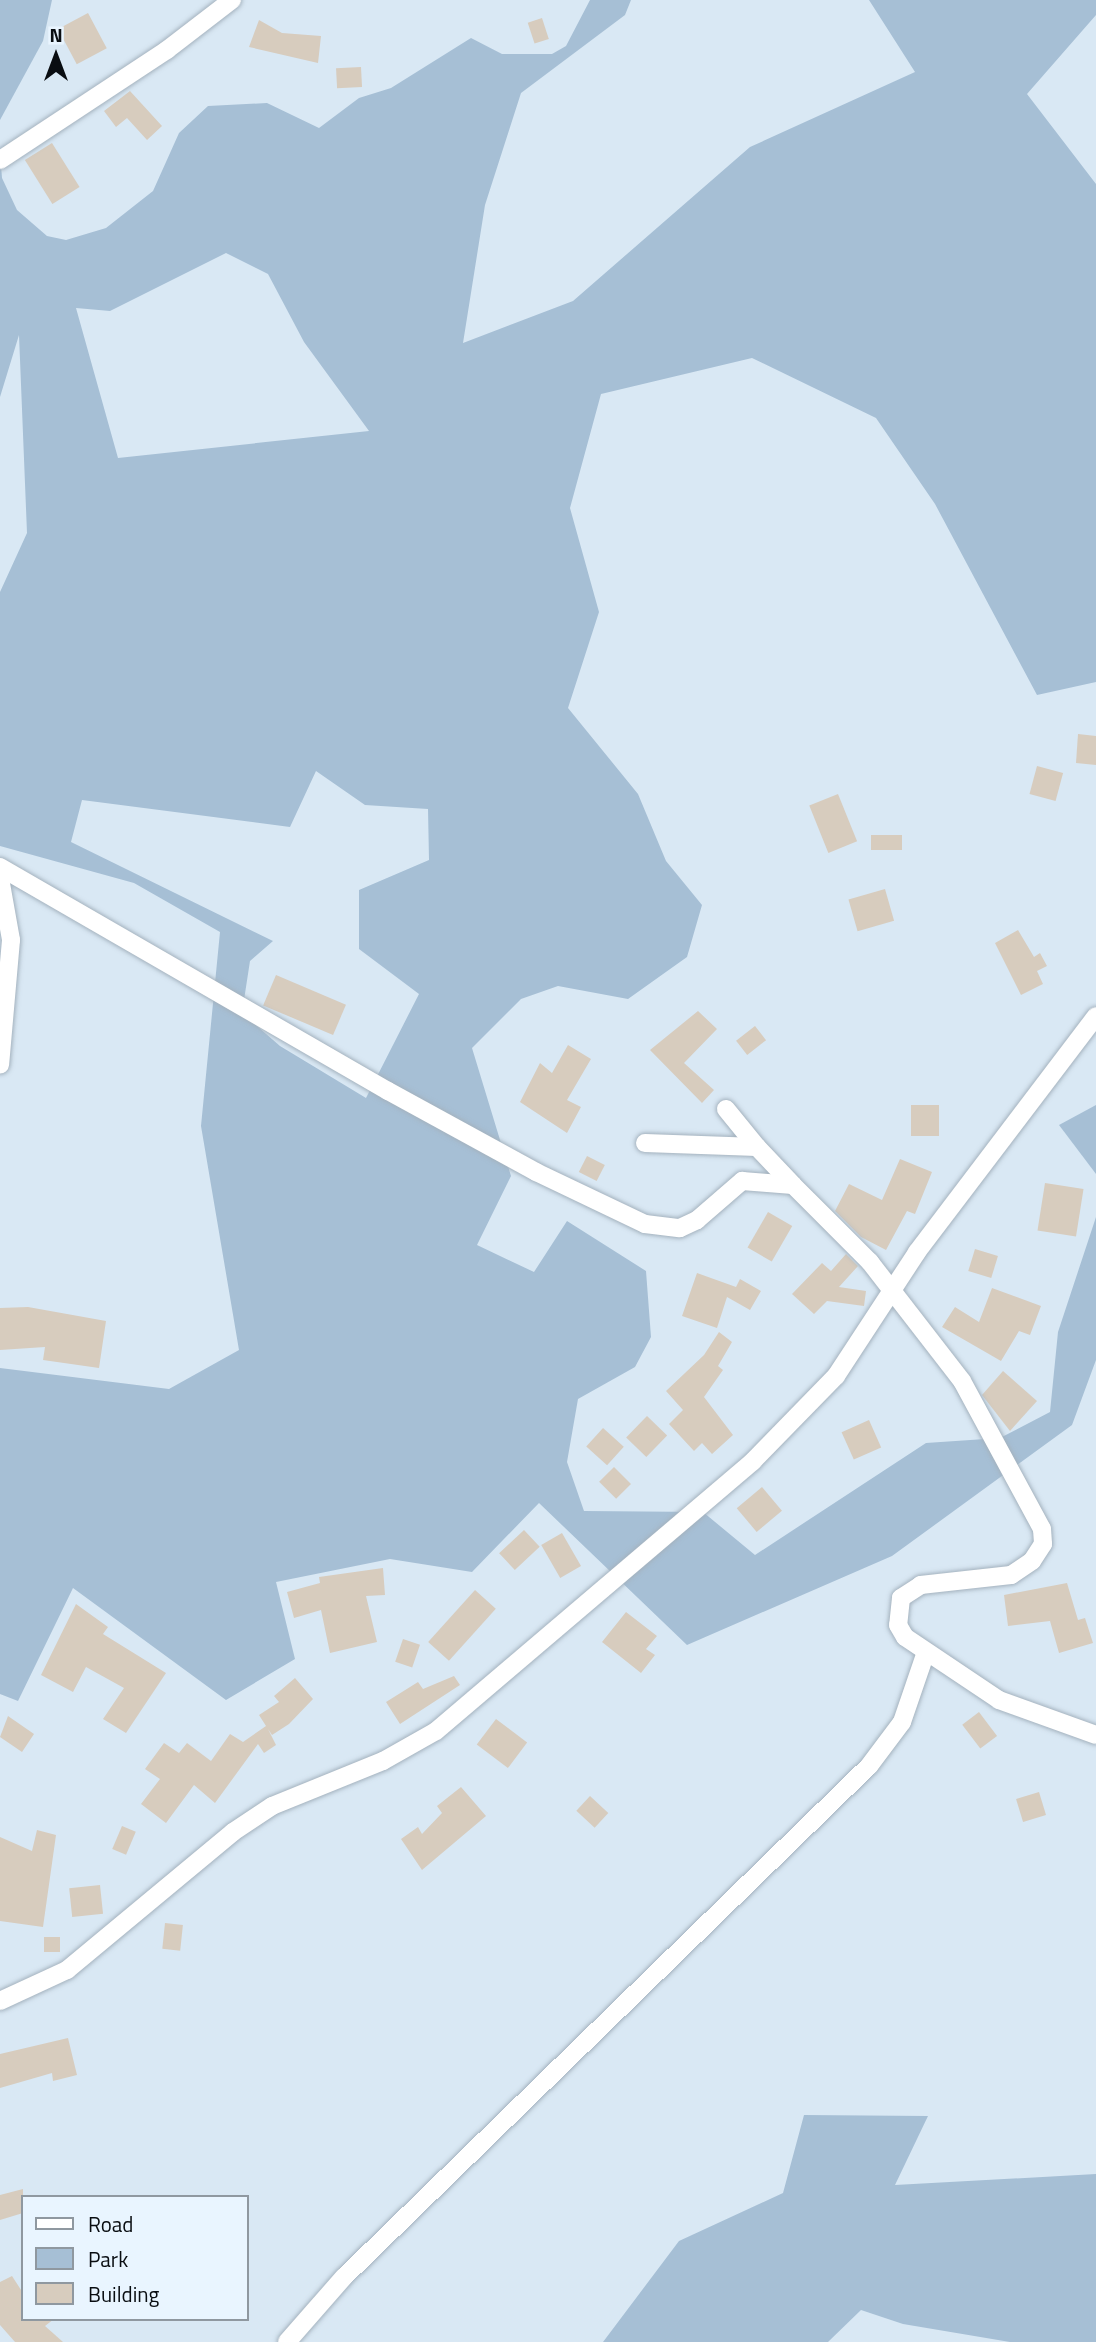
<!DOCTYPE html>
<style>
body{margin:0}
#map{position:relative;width:1096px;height:2342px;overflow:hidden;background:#d9e8f4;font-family:"Titillium Web",sans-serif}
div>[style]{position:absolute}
.green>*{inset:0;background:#a6bfd5}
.building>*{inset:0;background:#d7ccbe;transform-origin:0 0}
.roads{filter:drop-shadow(0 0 2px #a4b2be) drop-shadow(0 0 2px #a4b2be)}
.minor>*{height:18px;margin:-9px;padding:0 9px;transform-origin:9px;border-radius:9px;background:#fff}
span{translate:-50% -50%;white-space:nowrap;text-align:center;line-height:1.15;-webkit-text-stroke:5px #e9f5ff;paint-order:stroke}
.legend{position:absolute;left:21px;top:2195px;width:228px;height:126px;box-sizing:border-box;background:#e9f5ff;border:2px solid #8f98a0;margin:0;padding:9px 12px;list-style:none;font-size:21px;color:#090d11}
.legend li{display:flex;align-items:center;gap:14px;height:35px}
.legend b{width:35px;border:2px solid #8f98a0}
.north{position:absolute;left:21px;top:21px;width:70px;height:70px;-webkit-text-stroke:5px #e9f5ff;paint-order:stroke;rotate:0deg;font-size:19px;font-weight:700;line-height:28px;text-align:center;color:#090d11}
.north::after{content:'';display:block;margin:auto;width:24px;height:32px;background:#090d11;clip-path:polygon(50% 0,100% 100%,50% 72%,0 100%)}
</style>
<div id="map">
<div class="green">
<i style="clip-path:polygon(0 0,52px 0,43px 41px,0 120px)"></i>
<i style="clip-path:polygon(evenodd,590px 0,631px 0,625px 15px,521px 93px,485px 205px,463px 343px,573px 301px,750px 147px,915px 72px,869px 0,1096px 0,1096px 15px,1027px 94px,1096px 184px,1096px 682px,1037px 695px,935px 504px,876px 418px,752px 358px,601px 394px,570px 508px,599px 612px,568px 708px,638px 794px,666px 861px,702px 905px,687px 957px,628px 999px,558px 986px,521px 999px,472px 1048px,511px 1176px,477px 1245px,534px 1272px,567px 1221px,646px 1271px,651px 1337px,635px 1367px,578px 1399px,567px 1462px,584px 1511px,703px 1512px,755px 1555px,926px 1443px,1000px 1438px,1050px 1412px,1058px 1332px,1096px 1217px,1096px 1360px,1072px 1425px,892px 1556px,687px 1645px,539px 1503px,472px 1572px,390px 1559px,276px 1582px,295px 1659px,226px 1700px,73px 1588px,18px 1701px,0 1694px,0 1368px,169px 1389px,239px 1350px,201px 1126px,220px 932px,134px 883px,0 846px,0 592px,27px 533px,19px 335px,0 397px,0 153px,2px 178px,17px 210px,47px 236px,66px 240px,106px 228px,153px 191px,179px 133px,208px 106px,267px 103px,319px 128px,359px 98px,391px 88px,471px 38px,502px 54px,552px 54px,566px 46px,590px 0,226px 253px,268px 274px,304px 342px,369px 431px,118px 458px,76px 308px,110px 311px,226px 253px,590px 0,316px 771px,365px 805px,428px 809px,429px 860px,359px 890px,359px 949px,419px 994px,366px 1098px,280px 1046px,242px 1013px,250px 961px,273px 941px,71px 842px,82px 800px,290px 827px,316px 771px)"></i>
<i style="clip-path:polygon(1096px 1105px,1096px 1174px,1059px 1125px)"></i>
<i style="clip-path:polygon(804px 2115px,928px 2116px,895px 2185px,1096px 2174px,1096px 2342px,1010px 2342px,903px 2324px,861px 2310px,828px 2342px,603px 2342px,679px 2241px,783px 2193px)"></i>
</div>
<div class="building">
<i style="left:88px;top:13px;width:40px;height:34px;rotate:62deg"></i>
<i style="left:542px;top:18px;width:22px;height:15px;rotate:72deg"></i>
<i style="clip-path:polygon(259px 20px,282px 33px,321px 36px,318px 63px,249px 47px)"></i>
<i style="left:361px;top:67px;width:20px;height:25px;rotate:87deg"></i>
<i style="clip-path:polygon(130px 91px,162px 126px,147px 140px,127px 118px,116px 127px,104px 111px)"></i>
<i style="left:52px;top:143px;width:52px;height:32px;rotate:58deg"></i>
<i style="clip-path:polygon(1078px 734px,1096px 736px,1096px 765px,1076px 763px)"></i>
<i style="left:1037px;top:766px;width:27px;height:29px;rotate:15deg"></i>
<i style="left:838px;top:794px;width:51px;height:31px;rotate:68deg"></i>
<i style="left:871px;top:835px;width:31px;height:15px"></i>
<i style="left:885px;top:889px;width:33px;height:38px;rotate:74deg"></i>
<i style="clip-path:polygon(1018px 930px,1034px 957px,1040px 953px,1047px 966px,1037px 971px,1043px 984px,1021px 995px,995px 943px)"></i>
<i style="left:276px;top:975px;width:76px;height:33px;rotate:23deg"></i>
<i style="clip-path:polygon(698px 1011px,717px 1029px,684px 1063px,714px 1090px,702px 1103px,650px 1050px)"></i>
<i style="left:755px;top:1026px;width:18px;height:24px;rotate:52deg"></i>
<i style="clip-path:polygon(568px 1045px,591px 1059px,567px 1100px,581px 1107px,567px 1133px,520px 1102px,540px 1063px,552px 1073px)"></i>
<i style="left:911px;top:1105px;width:28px;height:31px"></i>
<i style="left:587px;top:1156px;width:20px;height:18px;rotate:27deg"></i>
<i style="clip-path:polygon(900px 1159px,932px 1172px,915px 1214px,907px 1211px,886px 1250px,861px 1237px,835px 1211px,849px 1184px,882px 1200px)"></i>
<i style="left:1045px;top:1183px;width:39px;height:48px;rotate:9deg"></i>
<i style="left:768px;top:1212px;width:28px;height:41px;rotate:30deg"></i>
<i style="left:975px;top:1249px;width:24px;height:23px;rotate:17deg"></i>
<i style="clip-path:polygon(846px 1254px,858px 1266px,839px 1287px,866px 1291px,864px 1306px,827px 1301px,814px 1314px,792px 1294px,822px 1263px,831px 1271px)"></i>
<i style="clip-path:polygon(697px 1273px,736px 1287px,740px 1279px,761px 1291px,750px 1310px,727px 1297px,717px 1328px,682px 1316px)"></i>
<i style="clip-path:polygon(992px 1288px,1041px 1306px,1030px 1335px,1019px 1331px,1001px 1361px,942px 1327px,955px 1307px,979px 1322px)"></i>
<i style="clip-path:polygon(28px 1307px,106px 1321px,99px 1368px,43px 1360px,45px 1347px,0 1350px,0 1308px)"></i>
<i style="clip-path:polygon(719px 1332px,732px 1342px,718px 1366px,723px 1370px,704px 1397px,733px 1435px,712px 1454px,702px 1443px,694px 1451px,669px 1424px,683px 1410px,666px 1391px,704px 1355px)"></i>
<i style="clip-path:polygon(1003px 1371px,1037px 1401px,1010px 1431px,982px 1395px)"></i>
<i style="left:647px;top:1416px;width:28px;height:30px;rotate:44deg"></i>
<i style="left:869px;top:1420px;width:30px;height:30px;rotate:66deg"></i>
<i style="left:603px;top:1428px;width:28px;height:25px;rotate:42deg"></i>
<i style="left:614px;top:1467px;width:24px;height:21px;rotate:45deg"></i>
<i style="left:762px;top:1487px;width:31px;height:33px;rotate:50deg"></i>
<i style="left:524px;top:1530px;width:23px;height:34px;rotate:47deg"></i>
<i style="left:562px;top:1533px;width:38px;height:24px;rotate:60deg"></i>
<i style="clip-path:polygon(383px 1568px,385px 1595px,366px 1596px,377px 1642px,330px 1653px,321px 1610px,294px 1618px,287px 1592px,320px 1583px,319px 1577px)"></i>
<i style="clip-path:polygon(1067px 1583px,1078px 1620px,1085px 1618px,1093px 1643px,1059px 1653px,1050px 1621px,1008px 1626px,1004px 1595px)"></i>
<i style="left:475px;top:1590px;width:28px;height:70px;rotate:42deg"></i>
<i style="clip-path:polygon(76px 1604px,108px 1627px,103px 1634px,166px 1673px,126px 1733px,103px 1719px,124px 1688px,86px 1667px,73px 1692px,41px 1675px)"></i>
<i style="clip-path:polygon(626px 1612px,657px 1636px,646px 1649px,655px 1655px,641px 1673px,602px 1642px)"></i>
<i style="left:403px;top:1639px;width:18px;height:24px;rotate:19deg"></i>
<i style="clip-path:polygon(454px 1676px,460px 1685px,400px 1724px,386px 1702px,418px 1682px,423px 1689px)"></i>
<i style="clip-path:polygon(295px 1678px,313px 1699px,289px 1724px,272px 1735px,268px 1729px,276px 1745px,264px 1753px,258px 1744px,215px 1803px,194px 1785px,166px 1823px,141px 1804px,160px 1779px,145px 1769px,164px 1743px,179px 1753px,187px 1743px,211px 1761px,230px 1734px,243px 1742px,266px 1726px,259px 1715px,279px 1702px,274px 1696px)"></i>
<i style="left:979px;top:1712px;width:30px;height:21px;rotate:53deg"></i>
<i style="clip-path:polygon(8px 1716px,34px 1734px,22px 1752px,0 1737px)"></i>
<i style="left:496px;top:1719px;width:39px;height:32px;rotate:37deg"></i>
<i style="clip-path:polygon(461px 1787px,486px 1816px,422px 1870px,401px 1839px,418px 1827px,422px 1834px,442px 1813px,437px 1806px)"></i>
<i style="left:1039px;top:1792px;width:24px;height:24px;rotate:73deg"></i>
<i style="left:590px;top:1796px;width:25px;height:20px;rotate:43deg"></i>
<i style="left:122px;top:1826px;width:15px;height:25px;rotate:23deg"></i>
<i style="clip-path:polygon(37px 1830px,56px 1835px,43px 1927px,0 1921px,0 1837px,32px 1851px)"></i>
<i style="left:100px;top:1885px;width:29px;height:31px;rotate:84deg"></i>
<i style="left:165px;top:1923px;width:18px;height:26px;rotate:6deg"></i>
<i style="left:44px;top:1937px;width:16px;height:15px"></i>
<i style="clip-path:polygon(68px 2038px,77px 2075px,53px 2081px,52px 2073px,0 2088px,0 2054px)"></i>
<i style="clip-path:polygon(23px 2189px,23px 2213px,0 2220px,0 2195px)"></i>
<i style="clip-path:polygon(12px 2276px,23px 2293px,23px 2319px,54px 2319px,45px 2326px,63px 2342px,15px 2342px,0 2325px,0 2282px)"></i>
</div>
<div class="roads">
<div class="minor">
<i style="left:0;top:160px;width:200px;rotate:-33.4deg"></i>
<i style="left:167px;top:50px;width:82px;rotate:-37.6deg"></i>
<i style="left:0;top:867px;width:448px;rotate:30deg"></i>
<i style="left:388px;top:1091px;width:169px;rotate:28.7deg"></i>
<i style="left:536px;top:1172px;width:121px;rotate:25.5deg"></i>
<i style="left:645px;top:1224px;width:35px;rotate:7deg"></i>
<i style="left:680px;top:1228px;width:19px;rotate:-25deg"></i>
<i style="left:697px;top:1220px;width:60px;rotate:-40.9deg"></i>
<i style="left:742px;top:1181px;width:51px;rotate:4.5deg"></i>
<i style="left:793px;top:1185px;width:109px;rotate:45deg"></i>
<i style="left:870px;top:1262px;width:150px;rotate:52.3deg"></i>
<i style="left:962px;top:1381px;width:168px;rotate:61.6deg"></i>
<i style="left:1042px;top:1529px;width:15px;rotate:86deg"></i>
<i style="left:1043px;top:1544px;width:20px;rotate:123deg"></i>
<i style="left:1032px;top:1561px;width:25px;rotate:146deg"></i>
<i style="left:1011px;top:1575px;width:91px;rotate:173.7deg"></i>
<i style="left:921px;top:1585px;width:24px;rotate:147deg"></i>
<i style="left:901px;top:1598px;width:27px;rotate:96deg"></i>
<i style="left:898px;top:1625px;width:14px;rotate:60deg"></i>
<i style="left:905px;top:1637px;width:113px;rotate:33.8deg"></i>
<i style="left:999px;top:1700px;width:103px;rotate:19.8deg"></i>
<i style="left:0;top:878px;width:63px;rotate:79.9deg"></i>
<i style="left:11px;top:940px;width:125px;rotate:95deg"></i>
<i style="left:726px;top:1109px;width:49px;rotate:50.8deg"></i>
<i style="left:645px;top:1143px;width:112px;rotate:2deg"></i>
<i style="left:757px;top:1147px;width:52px;rotate:46.5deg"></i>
<i style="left:0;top:2001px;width:74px;rotate:-24.8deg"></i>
<i style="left:67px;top:1970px;width:216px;rotate:-39.7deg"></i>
<i style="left:233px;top:1832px;width:47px;rotate:-33.7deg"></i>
<i style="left:272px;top:1806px;width:120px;rotate:-22.1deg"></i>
<i style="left:383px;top:1761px;width:61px;rotate:-29.5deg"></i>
<i style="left:436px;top:1731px;width:416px;rotate:-40.4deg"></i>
<i style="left:753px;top:1461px;width:119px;rotate:-45.7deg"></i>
<i style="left:836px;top:1376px;width:148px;rotate:-56.8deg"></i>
<i style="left:917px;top:1252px;width:296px;rotate:-52.8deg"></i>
<i style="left:287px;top:2342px;width:86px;rotate:-48.8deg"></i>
<i style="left:344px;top:2277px;width:733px;rotate:-44.23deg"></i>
<i style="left:869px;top:1766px;width:55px;rotate:-53.1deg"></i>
<i style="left:902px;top:1722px;width:74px;rotate:-71.1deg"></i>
</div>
</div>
<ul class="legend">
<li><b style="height:9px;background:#fff"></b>Road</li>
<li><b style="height:19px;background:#a6bfd5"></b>Park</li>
<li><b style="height:19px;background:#d7ccbe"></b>Building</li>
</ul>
<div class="north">N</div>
</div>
